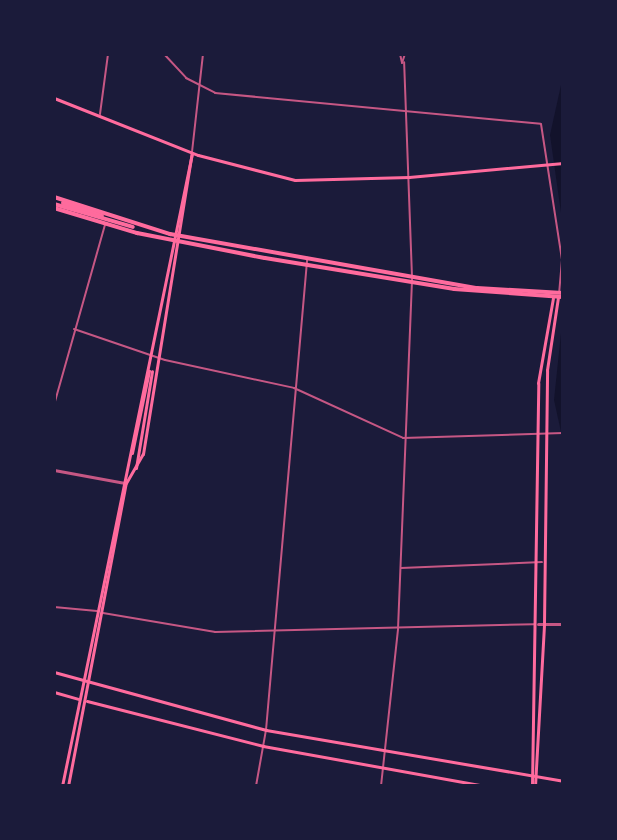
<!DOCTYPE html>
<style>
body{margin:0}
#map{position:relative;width:617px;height:840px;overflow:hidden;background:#1b1b3a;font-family:Inter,sans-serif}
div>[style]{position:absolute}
.water>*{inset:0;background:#12122b}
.minor>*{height:2px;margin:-1px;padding:0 1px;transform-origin:1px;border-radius:1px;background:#c65784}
.tertiary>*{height:3px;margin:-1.5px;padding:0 1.5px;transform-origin:1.5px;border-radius:1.5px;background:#c65784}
.secondary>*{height:3px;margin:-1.5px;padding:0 1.5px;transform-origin:1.5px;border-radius:1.5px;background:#ff6b9d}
.primary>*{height:4px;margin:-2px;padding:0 2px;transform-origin:2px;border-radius:2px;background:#ff6b9d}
span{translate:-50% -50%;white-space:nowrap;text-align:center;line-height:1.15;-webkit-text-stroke:8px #1b1b3a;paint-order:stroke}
.frame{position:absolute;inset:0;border:56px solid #1b1b3a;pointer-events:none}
</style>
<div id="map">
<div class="water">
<i style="clip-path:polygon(563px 76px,563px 227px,550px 135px)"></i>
<i style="clip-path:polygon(563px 314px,563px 441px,554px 400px)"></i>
</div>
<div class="minor">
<i style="left:164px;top:54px;width:33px;rotate:47deg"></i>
<i style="left:186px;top:78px;width:33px;rotate:27deg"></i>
<i style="left:215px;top:93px;width:327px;rotate:5.4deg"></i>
<i style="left:541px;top:124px;width:138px;rotate:81.2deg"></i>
<i style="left:562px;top:260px;width:33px;rotate:95deg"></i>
<i style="left:400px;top:54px;width:9px;rotate:77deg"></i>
<i style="left:402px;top:63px;width:9px;rotate:-72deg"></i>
<i style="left:100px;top:114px;width:61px;rotate:-82.4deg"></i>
<i style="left:192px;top:152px;width:99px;rotate:-83.6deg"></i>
<i style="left:74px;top:329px;width:96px;rotate:18.8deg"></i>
<i style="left:165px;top:360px;width:132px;rotate:12.2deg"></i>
<i style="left:294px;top:388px;width:120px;rotate:24.6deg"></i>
<i style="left:403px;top:438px;width:160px;rotate:-1.8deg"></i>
<i style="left:54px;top:405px;width:187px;rotate:-74.2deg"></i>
<i style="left:401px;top:568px;width:141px;rotate:-2.4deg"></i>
<i style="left:54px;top:607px;width:43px;rotate:5.3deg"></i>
<i style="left:103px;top:613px;width:114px;rotate:9.6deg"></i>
<i style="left:215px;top:632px;width:319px;rotate:-1.4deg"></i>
<i style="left:256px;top:786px;width:57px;rotate:-79.9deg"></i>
<i style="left:266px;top:730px;width:474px;rotate:-85deg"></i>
<i style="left:381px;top:786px;width:158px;rotate:-83.8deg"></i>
<i style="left:398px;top:629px;width:352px;rotate:-87.7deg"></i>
<i style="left:412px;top:277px;width:215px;rotate:-92.1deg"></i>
</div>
<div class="tertiary">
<i style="left:54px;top:470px;width:72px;rotate:10.4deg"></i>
<i style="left:538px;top:624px;width:25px"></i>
</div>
<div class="secondary">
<i style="left:54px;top:98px;width:155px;rotate:21.6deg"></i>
<i style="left:198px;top:155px;width:100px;rotate:14.5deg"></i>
<i style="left:295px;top:180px;width:114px;rotate:-1.5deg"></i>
<i style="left:409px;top:177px;width:155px;rotate:-5.2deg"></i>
<i style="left:132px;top:453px;width:84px;rotate:-78.3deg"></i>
<i style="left:136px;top:468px;width:98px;rotate:-80.6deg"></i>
<i style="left:54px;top:672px;width:220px;rotate:15.3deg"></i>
<i style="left:266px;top:730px;width:301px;rotate:9.7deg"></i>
<i style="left:54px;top:692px;width:26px;rotate:16deg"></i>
<i style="left:87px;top:701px;width:182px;rotate:14.3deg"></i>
<i style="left:263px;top:746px;width:227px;rotate:10.2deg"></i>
<i style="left:62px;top:786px;width:646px;rotate:-78.39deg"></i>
<i style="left:68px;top:786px;width:309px;rotate:-79.2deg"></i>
<i style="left:126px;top:483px;width:34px;rotate:-60deg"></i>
<i style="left:143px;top:454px;width:305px;rotate:-80.8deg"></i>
<i style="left:532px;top:786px;width:403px;rotate:-89.1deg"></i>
<i style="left:538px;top:383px;width:86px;rotate:-80deg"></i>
<i style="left:535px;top:786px;width:162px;rotate:-86.8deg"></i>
<i style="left:544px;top:624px;width:254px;rotate:-89.3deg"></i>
<i style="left:547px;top:370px;width:74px;rotate:-81.4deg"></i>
</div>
<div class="primary">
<i style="left:54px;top:197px;width:122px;rotate:17.7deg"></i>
<i style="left:170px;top:234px;width:312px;rotate:10deg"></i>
<i style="left:477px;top:288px;width:86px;rotate:3.3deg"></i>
<i style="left:63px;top:203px;width:41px;rotate:18.4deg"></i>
<i style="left:54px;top:204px;width:82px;rotate:16.2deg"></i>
<i style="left:54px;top:208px;width:87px;rotate:16.8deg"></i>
<i style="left:137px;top:233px;width:130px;rotate:11.1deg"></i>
<i style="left:265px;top:258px;width:192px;rotate:9.3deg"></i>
<i style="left:454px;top:289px;width:109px;rotate:4.2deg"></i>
</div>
<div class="frame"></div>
</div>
